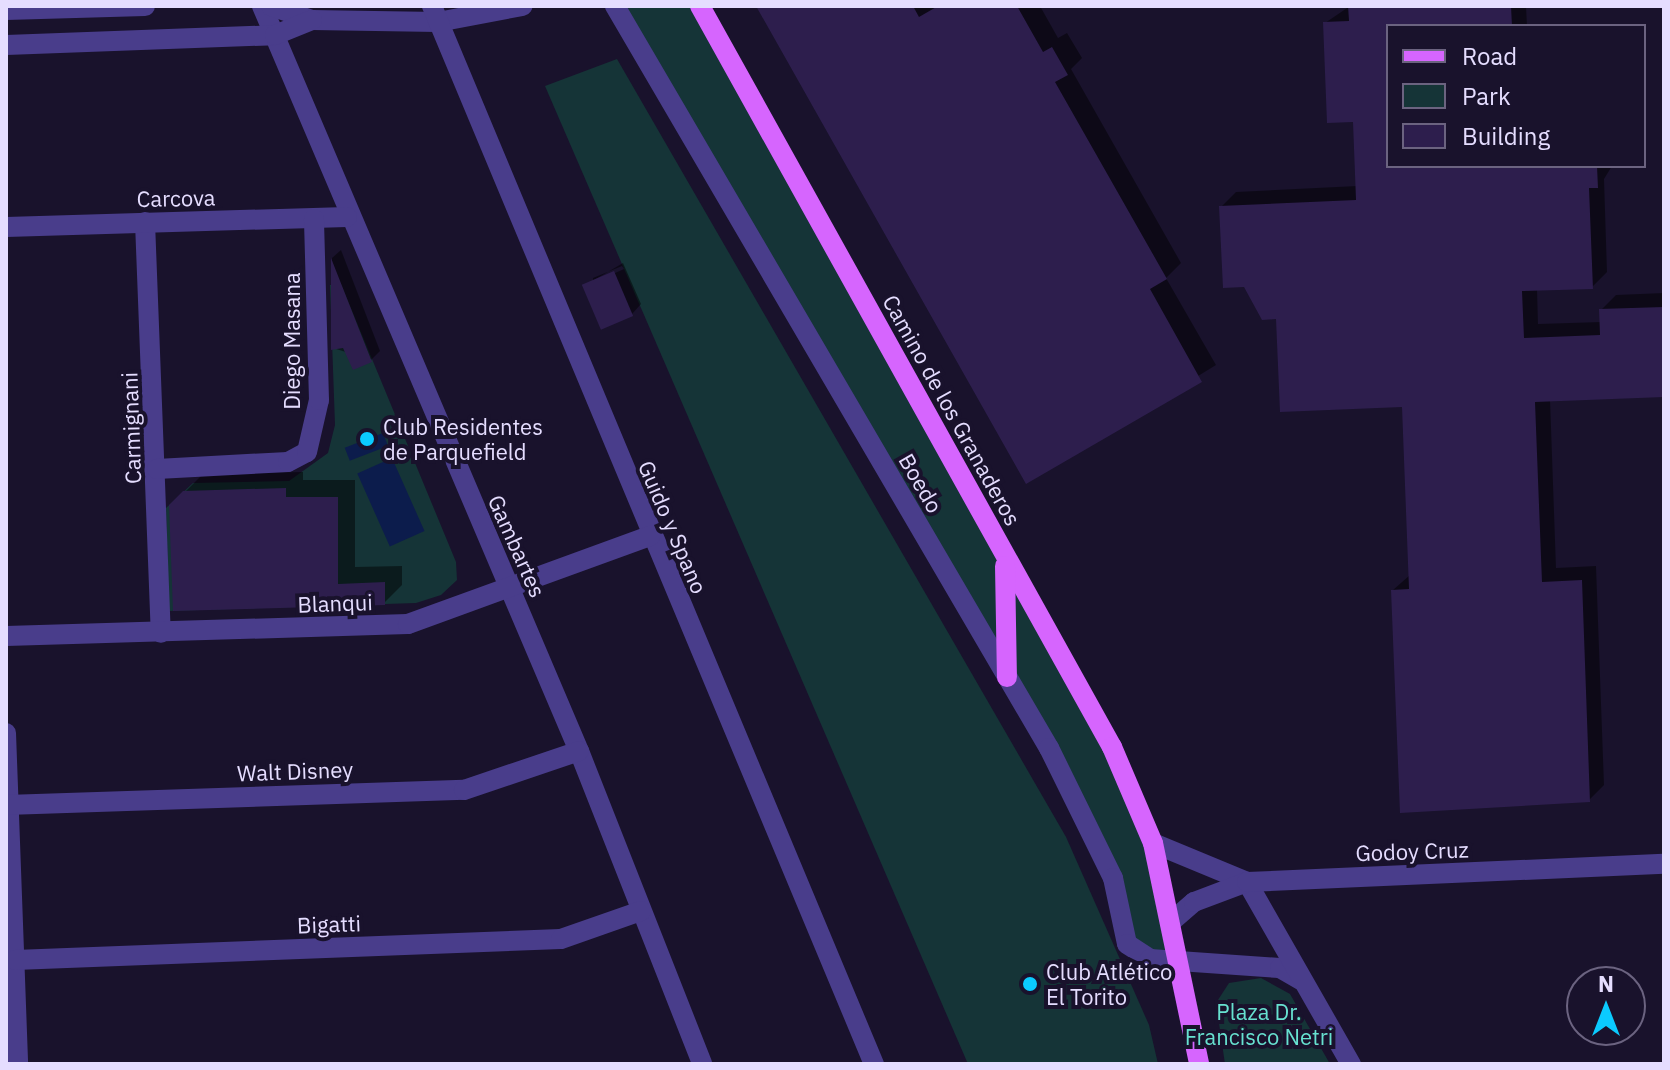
<!DOCTYPE html>
<meta charset="utf-8">
<style>
body{margin:0}
#map{position:relative;width:1670px;height:1070px;overflow:hidden;background:#19122c;font-family:"IBM Plex Sans",sans-serif}
div>[style]{position:absolute}
.green>*{inset:0;background:#153437}
.water>*{inset:0;background:#0c1c4c;transform-origin:0 0}
.shadow>*{inset:0;background:#0007}
.building>*{inset:0;background:#2d1e4d;transform-origin:0 0}
.minor>*{height:20px;margin:-10px;padding:0 10px;transform-origin:10px;border-radius:10px;background:#493d8b}
.major>*{height:20px;margin:-10px;padding:0 10px;transform-origin:10px;border-radius:10px;background:#d665fe}
.dots>*{width:22px;height:22px;translate:-50% -50%;box-sizing:border-box;border:4px solid #19122c;border-radius:50%}
span{translate:-50% -50%;white-space:nowrap;text-align:center;line-height:1.15;-webkit-text-stroke:8px #19122c;paint-order:stroke}
.street-label{font-size:22px;color:#e5ddff}
.poi-label{font-size:22px;color:#e5ddff}
.left{translate:0 -50%;text-align:left}
.park-label{font-size:22px;color:#67e1d0}
.frame{position:absolute;inset:0;border:8px solid #e5ddff;pointer-events:none}
.legend{position:absolute;left:1386px;top:24px;width:260px;height:144px;box-sizing:border-box;background:#19122c;border:2px solid #6b6380;margin:0;padding:10px 14px;list-style:none;font-size:24px;color:#e5ddff}
.legend li{display:flex;align-items:center;gap:16px;height:40px}
.legend b{width:40px;border:2px solid #6b6380}
.north{position:absolute;left:1566px;top:966px;width:80px;height:80px;box-sizing:border-box;background:#19122c;border:2px solid #6b6380;border-radius:50%;rotate:0deg;font-size:22px;font-weight:700;line-height:32px;text-align:center;color:#e5ddff}
.north::after{content:'';display:block;margin:auto;width:28px;height:36px;background:#0bcafe;clip-path:polygon(50% 0,100% 100%,50% 72%,0 100%)}
</style>
<div id="map">
<div class="green">
<i style="clip-path:polygon(615px 6px,700px 6px,1112px 747px,1181px 965px,1142px 957px,1113px 878px)"></i>
<i style="clip-path:polygon(617px 59px,1066px 837px,1149px 1025px,1158px 1064px,968px 1064px,545px 86px)"></i>
<i style="clip-path:polygon(341px 284px,456px 562px,457px 580px,441px 595px,416px 603px,169px 611px,166px 508px,193px 483px,289px 481px,328px 453px,335px 425px,330px 285px)"></i>
<i style="clip-path:polygon(1261px 978px,1290px 994px,1330px 1064px,1225px 1064px,1216px 1003px,1229px 983px)"></i>
</div>
<div class="water">
<i style="left:383px;top:433px;width:14px;height:41px;rotate:69deg"></i>
<i style="left:392px;top:458px;width:80px;height:38px;rotate:66deg"></i>
</div>
<div class="shadow">
<i style="clip-path:polygon(758px 6px,1040px 6px,1058px 38px,1067px 33px,1082px 58px,1071px 69px,1181px 263px,1166px 278px,1216px 365px,1027px 481px)"></i>
<i style="clip-path:polygon(1350px 6px,1526px 6px,1527px 26px,1388px 26px,1388px 166px,1612px 166px,1604px 179px,1607px 272px,1592px 287px,1537px 289px,1538px 324px,1601px 322px,1601px 310px,1616px 295px,1664px 293px,1664px 395px,1550px 399px,1556px 568px,1596px 566px,1604px 785px,1589px 800px,1393px 590px,1410px 575px,1404px 405px,1278px 317px,1221px 207px,1236px 192px,1357px 186px,1355px 119px,1325px 23px)"></i>
<i style="clip-path:polygon(341px 250px,380px 351px,371px 360px,333px 348px,332px 258px)"></i>
<i style="clip-path:polygon(evenodd,623px 263px,641px 304px,632px 314px,584px 286px,623px 263px,622px 266px,624px 269px,593px 283px,593px 278px,622px 266px)"></i>
<i style="clip-path:polygon(303px 472px,303px 480px,355px 480px,355px 567px,402px 566px,402px 585px,384px 603px,175px 609px,171px 506px,203px 474px)"></i>
</div>
<div class="building">
<i style="clip-path:polygon(756px 6px,913px 6px,919px 17px,938px 6px,1017px 6px,1043px 52px,1052px 47px,1068px 75px,1055px 82px,1167px 279px,1150px 289px,1202px 382px,1026px 484px)"></i>
<i style="clip-path:polygon(1348px 6px,1511px 6px,1512px 26px,1388px 26px,1388px 166px,1597px 166px,1598px 188px,1589px 188px,1593px 289px,1522px 291px,1524px 338px,1600px 335px,1599px 309px,1664px 307px,1664px 397px,1535px 402px,1542px 582px,1582px 580px,1590px 802px,1400px 813px,1391px 590px,1409px 589px,1402px 407px,1280px 412px,1276px 319px,1262px 320px,1244px 287px,1223px 288px,1219px 206px,1356px 200px,1353px 122px,1327px 123px,1323px 22px,1349px 21px)"></i>
<i style="clip-path:polygon(331px 258px,372px 362px,353px 370px,343px 348px,331px 350px)"></i>
<i style="left:614px;top:271px;width:49px;height:35px;rotate:67deg"></i>
<i style="clip-path:polygon(286px 488px,286px 497px,338px 497px,338px 584px,385px 582px,385px 605px,173px 611px,169px 505px,183px 491px)"></i>
</div>
<div class="minor">
<i style="left:262px;top:6px;width:810px;rotate:66.95deg"></i>
<i style="left:579px;top:751px;width:336px;rotate:68.5deg"></i>
<i style="left:271px;top:6px;width:43px;rotate:18.9deg"></i>
<i style="left:312px;top:20px;width:126px;rotate:0.9deg"></i>
<i style="left:438px;top:22px;width:86px;rotate:-10.8deg"></i>
<i style="left:432px;top:6px;width:1147px;rotate:67.33deg"></i>
<i style="left:615px;top:6px;width:860px;rotate:59.68deg"></i>
<i style="left:1049px;top:748px;width:145px;rotate:63.8deg"></i>
<i style="left:1113px;top:878px;width:67px;rotate:78deg"></i>
<i style="left:1127px;top:944px;width:27px;rotate:33deg"></i>
<i style="left:1150px;top:959px;width:130px;rotate:4deg"></i>
<i style="left:1280px;top:968px;width:24px;rotate:30deg"></i>
<i style="left:6px;top:10px;width:139px;rotate:-1.6deg"></i>
<i style="left:6px;top:45px;width:269px;rotate:-2.1deg"></i>
<i style="left:275px;top:35px;width:40px;rotate:-22deg"></i>
<i style="left:145px;top:222px;width:411px;rotate:87.8deg"></i>
<i style="left:6px;top:227px;width:341px;rotate:-1.7deg"></i>
<i style="left:157px;top:469px;width:131px;rotate:-3.1deg"></i>
<i style="left:288px;top:462px;width:21px;rotate:-28deg"></i>
<i style="left:307px;top:452px;width:53px;rotate:-77deg"></i>
<i style="left:319px;top:400px;width:181px;rotate:-91.6deg"></i>
<i style="left:6px;top:636px;width:402px;rotate:-1.7deg"></i>
<i style="left:408px;top:624px;width:258px;rotate:-20deg"></i>
<i style="left:6px;top:733px;width:331px;rotate:87.9deg"></i>
<i style="left:6px;top:805px;width:458px;rotate:-1.9deg"></i>
<i style="left:464px;top:790px;width:121px;rotate:-18.7deg"></i>
<i style="left:1153px;top:843px;width:102px;rotate:22.5deg"></i>
<i style="left:1247px;top:882px;width:210px;rotate:60.3deg"></i>
<i style="left:1172px;top:921px;width:29px;rotate:-41deg"></i>
<i style="left:1194px;top:902px;width:57px;rotate:-20.7deg"></i>
<i style="left:1247px;top:882px;width:417px;rotate:-2.5deg"></i>
<i style="left:15px;top:960px;width:546px;rotate:-2.2deg"></i>
<i style="left:561px;top:939px;width:85px;rotate:-19.3deg"></i>
</div>
<div class="major">
<i style="left:700px;top:6px;width:848px;rotate:60.93deg"></i>
<i style="left:1112px;top:747px;width:104px;rotate:66.9deg"></i>
<i style="left:1153px;top:843px;width:226px;rotate:78.2deg"></i>
<i style="left:1005px;top:566px;width:111px;rotate:89deg"></i>
</div>
<div class="dots">
<i style="left:367px;top:439px;background:#0bcafe"></i>
<i style="left:1030px;top:984px;background:#0bcafe"></i>
</div>
<div class="street-label">
<span style="left:176px;top:198px;rotate:-1deg">Carcova</span>
<span style="left:292px;top:341px;rotate:-90deg">Diego Masana</span>
<span style="left:952px;top:410px;rotate:61deg">Camino de los Granaderos</span>
<span style="left:131px;top:428px;rotate:-92deg">Carmignani</span>
<span style="left:921px;top:483px;rotate:60deg">Boedo</span>
<span style="left:673px;top:527px;rotate:67deg">Guido y Spano</span>
<span style="left:517px;top:546px;rotate:66deg">Gambartes</span>
<span style="left:335px;top:603px;rotate:-2deg">Blanqui</span>
<span style="left:295px;top:771px;rotate:-2deg">Walt Disney</span>
<span style="left:1412px;top:851px;rotate:-2deg">Godoy Cruz</span>
<span style="left:329px;top:924px;rotate:-2deg">Bigatti</span>
</div>
<div class="poi-label">
<span class="left" style="left:383px;top:439px">Club Residentes<br>de Parquefield</span>
<span class="left" style="left:1046px;top:984px">Club Atlético<br>El Torito</span>
</div>
<div class="park-label">
<span style="left:1259px;top:1024px">Plaza Dr.<br>Francisco Netri</span>
</div>
<div class="frame"></div>
<ul class="legend">
<li><b style="height:10px;background:#d665fe"></b>Road</li>
<li><b style="height:22px;background:#153437"></b>Park</li>
<li><b style="height:22px;background:#2d1e4d"></b>Building</li>
</ul>
<div class="north">N</div>
</div>
